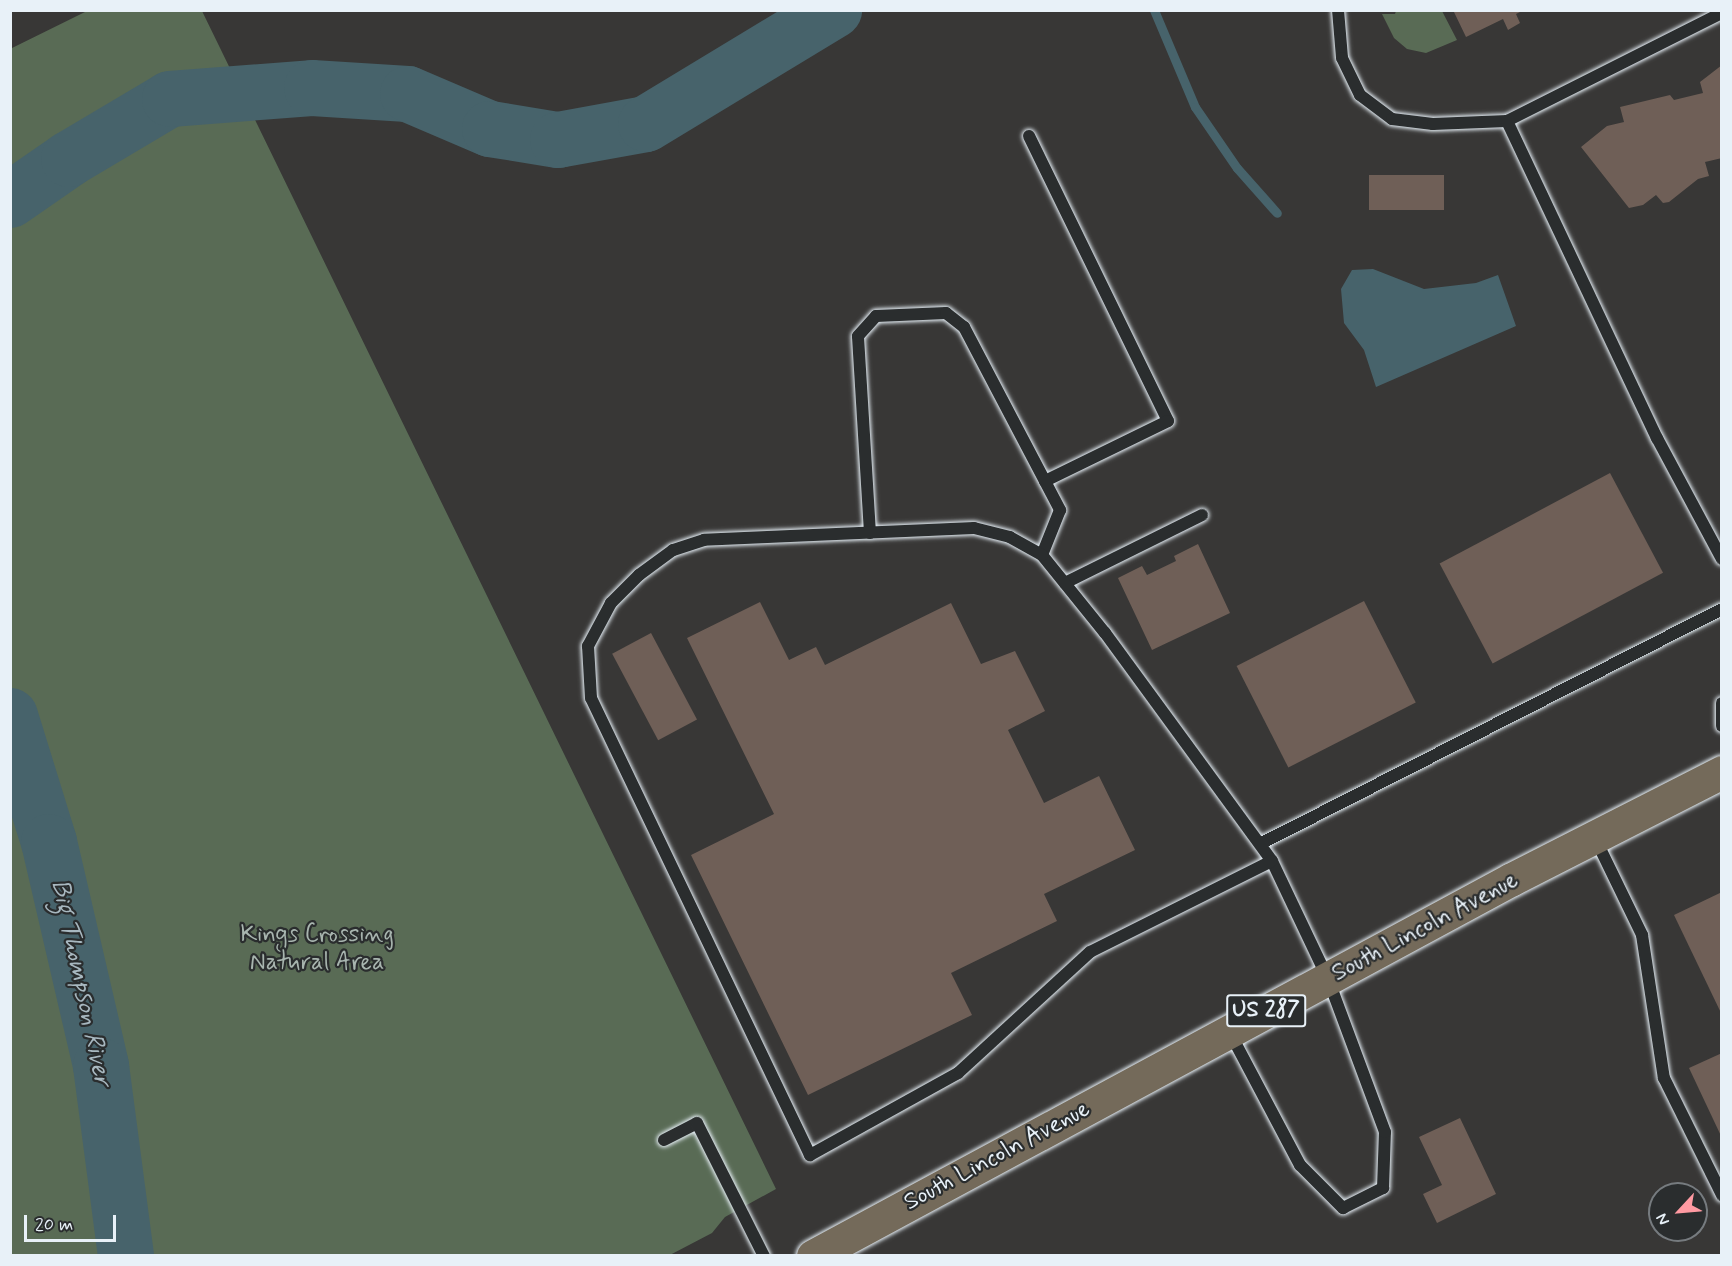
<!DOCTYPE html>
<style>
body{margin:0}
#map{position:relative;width:1732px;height:1266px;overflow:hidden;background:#383736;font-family:Mynerve,sans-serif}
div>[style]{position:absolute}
.green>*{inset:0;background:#596b55}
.water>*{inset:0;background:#47636b}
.stream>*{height:9px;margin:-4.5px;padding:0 4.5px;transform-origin:4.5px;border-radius:4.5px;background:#47636b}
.river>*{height:56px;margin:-28px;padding:0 28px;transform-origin:28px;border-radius:28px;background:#47636b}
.building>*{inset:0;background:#6f5f57;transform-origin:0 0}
.roads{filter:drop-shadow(0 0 2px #e8f1f8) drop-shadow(0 0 2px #e8f1f8)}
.service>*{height:12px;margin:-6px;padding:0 6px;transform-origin:6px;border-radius:6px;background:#2a2d2e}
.trunk>*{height:33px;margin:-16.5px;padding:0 16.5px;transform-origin:16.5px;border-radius:16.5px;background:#746a5a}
span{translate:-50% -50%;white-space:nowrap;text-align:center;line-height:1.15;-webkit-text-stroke:4.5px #2a2d2e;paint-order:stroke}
.shield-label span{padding:2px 4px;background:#2a2d2e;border:2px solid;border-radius:4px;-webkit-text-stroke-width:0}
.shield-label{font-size:22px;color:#e8f1f8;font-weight:700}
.street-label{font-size:24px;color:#e8f1f8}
.park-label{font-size:24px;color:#a8b5af}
.water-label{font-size:26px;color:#a8b8c0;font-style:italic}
.frame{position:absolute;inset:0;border:12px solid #e8f1f8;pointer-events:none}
.north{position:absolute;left:1648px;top:1182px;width:60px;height:60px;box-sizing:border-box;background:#2a2d2e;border:2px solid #767b7f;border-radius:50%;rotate:244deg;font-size:16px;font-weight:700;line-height:24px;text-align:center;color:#e8f1f8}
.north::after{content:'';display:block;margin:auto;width:21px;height:27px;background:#ff9aa2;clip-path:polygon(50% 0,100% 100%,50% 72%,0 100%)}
.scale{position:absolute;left:24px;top:1215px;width:92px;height:27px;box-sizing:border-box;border:3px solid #e8f1f8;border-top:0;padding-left:8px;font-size:18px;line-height:21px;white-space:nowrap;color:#e8f1f8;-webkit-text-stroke:4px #2a2d2e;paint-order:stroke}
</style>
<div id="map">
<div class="green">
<i style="clip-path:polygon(87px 11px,202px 11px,776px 1189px,725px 1217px,712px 1233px,668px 1256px,11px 1255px,10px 49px)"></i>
<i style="clip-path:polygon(1396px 11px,1442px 11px,1457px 40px,1426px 53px,1407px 49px,1394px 38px,1382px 14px,1395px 14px)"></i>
</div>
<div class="water">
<i style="clip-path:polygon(1373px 269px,1424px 289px,1476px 283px,1498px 275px,1516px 326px,1376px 387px,1364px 350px,1344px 323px,1341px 289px,1352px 270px)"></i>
</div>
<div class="stream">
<i style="left:1154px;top:10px;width:105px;rotate:67.1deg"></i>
<i style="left:1195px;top:107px;width:74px;rotate:55.5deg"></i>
<i style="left:1237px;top:168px;width:60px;rotate:48.4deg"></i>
</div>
<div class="river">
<i style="left:10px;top:200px;width:72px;rotate:-34.8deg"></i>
<i style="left:69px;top:159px;width:117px;rotate:-30.7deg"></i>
<i style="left:170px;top:99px;width:142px;rotate:-4.4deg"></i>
<i style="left:312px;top:88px;width:96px;rotate:3.6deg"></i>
<i style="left:408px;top:94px;width:89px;rotate:23.1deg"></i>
<i style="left:490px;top:129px;width:69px;rotate:9.2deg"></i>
<i style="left:558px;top:140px;width:89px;rotate:-10.3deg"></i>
<i style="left:646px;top:124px;width:220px;rotate:-31.2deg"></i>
<i style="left:10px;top:716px;width:132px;rotate:72.8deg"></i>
<i style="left:49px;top:842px;width:230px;rotate:76.9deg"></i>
<i style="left:101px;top:1066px;width:192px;rotate:82.5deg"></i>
</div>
<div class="building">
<i style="clip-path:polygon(1453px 10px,1524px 10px,1516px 14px,1520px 23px,1508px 30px,1503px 19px,1466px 37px)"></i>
<i style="clip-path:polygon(1722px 65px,1722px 158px,1705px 162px,1709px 176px,1698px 179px,1669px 202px,1663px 203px,1656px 195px,1643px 205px,1629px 208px,1581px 147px,1607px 126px,1624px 122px,1620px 107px,1670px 95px,1674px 100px,1703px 93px,1700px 82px)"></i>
<i style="left:1444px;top:175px;width:35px;height:75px;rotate:90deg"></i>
<i style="left:1610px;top:473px;width:113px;height:193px;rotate:62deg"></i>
<i style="clip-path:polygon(1198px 544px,1230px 613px,1152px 650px,1118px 578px,1142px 566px,1147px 575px,1176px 561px,1174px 556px)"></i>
<i style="left:1364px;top:601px;width:114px;height:143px;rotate:63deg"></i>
<i style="clip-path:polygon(760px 602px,789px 660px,816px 647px,825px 665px,951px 603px,981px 664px,1015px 651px,1045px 711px,1008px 730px,1044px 803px,1099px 776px,1135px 850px,1044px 894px,1057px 921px,951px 973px,972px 1015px,808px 1095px,691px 855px,774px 814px,687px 638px)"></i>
<i style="left:651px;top:633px;width:98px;height:44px;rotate:62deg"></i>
<i style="clip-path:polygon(1722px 892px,1722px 1015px,1674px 915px)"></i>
<i style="clip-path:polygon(1722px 1053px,1722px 1138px,1689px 1068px)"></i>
<i style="clip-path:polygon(1460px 1118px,1496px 1194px,1437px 1223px,1423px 1194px,1442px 1185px,1419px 1137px)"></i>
</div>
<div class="roads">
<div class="service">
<i style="left:1338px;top:10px;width:48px;rotate:85.2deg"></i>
<i style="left:1342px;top:58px;width:41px;rotate:64.1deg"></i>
<i style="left:1360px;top:95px;width:40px;rotate:37deg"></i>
<i style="left:1392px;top:119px;width:41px;rotate:7deg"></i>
<i style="left:1433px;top:124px;width:74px;rotate:-2.3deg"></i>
<i style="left:1507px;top:121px;width:241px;rotate:-26.7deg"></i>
<i style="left:1507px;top:121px;width:351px;rotate:64.7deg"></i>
<i style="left:1657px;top:438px;width:137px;rotate:61.8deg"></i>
<i style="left:1029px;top:136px;width:317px;rotate:64deg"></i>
<i style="left:1168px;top:421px;width:137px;rotate:154deg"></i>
<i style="left:870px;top:533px;width:197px;rotate:-93.5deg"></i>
<i style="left:858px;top:336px;width:27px;rotate:-48deg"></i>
<i style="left:876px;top:316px;width:70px;rotate:-2.5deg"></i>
<i style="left:946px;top:313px;width:23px;rotate:38deg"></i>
<i style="left:964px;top:327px;width:207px;rotate:62.3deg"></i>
<i style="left:1060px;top:510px;width:48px;rotate:111.8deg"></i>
<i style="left:1065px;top:583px;width:153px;rotate:-26.4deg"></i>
<i style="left:1722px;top:703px;width:23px;rotate:90deg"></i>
<i style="left:1595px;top:838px;width:108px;rotate:64.1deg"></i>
<i style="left:1642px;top:935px;width:145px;rotate:81.3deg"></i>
<i style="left:1664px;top:1078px;width:131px;rotate:63.6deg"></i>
<i style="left:1262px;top:843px;width:516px;rotate:-26.96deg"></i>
<i style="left:1229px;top:1031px;width:152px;rotate:62.1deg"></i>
<i style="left:1300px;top:1165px;width:61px;rotate:45deg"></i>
<i style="left:1343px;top:1208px;width:45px;rotate:-26.6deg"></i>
<i style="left:1383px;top:1188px;width:56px;rotate:-88deg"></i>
<i style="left:1385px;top:1132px;width:163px;rotate:-110.4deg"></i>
<i style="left:1328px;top:979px;width:131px;rotate:-115.4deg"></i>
<i style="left:1272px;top:861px;width:283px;rotate:-126.2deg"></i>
<i style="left:1105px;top:633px;width:100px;rotate:-128.9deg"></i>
<i style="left:1042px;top:555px;width:37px;rotate:-151deg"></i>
<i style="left:1010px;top:537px;width:37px;rotate:-166deg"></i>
<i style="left:974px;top:528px;width:270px;rotate:177.5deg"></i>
<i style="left:704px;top:540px;width:33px;rotate:162deg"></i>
<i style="left:673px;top:550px;width:42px;rotate:143.7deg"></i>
<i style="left:639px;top:575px;width:40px;rotate:135deg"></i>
<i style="left:611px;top:603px;width:49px;rotate:118.1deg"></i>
<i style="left:588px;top:646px;width:52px;rotate:86.7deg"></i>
<i style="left:591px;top:698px;width:507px;rotate:64.4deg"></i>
<i style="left:810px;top:1155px;width:169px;rotate:-29deg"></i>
<i style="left:958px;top:1073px;width:179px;rotate:-42.5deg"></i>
<i style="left:1090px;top:952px;width:203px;rotate:-26.6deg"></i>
<i style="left:664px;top:1140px;width:37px;rotate:-27deg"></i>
<i style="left:697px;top:1123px;width:149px;rotate:63.3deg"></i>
</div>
<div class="trunk">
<i style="left:813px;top:1256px;width:794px;rotate:-28.34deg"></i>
<i style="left:1512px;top:879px;width:236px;rotate:-27deg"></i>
</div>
</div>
<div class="shield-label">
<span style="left:1266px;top:1011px">US 287</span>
</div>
<div class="street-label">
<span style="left:1425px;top:927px;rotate:-28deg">South Lincoln Avenue</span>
<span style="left:997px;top:1156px;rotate:-28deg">South Lincoln Avenue</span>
</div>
<div class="park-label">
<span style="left:317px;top:949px">Kings Crossing<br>Natural Area</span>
</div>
<div class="water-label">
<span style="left:80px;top:983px;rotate:78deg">Big Thompson River</span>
</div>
<div class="frame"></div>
<div class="north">N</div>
<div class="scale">20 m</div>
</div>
